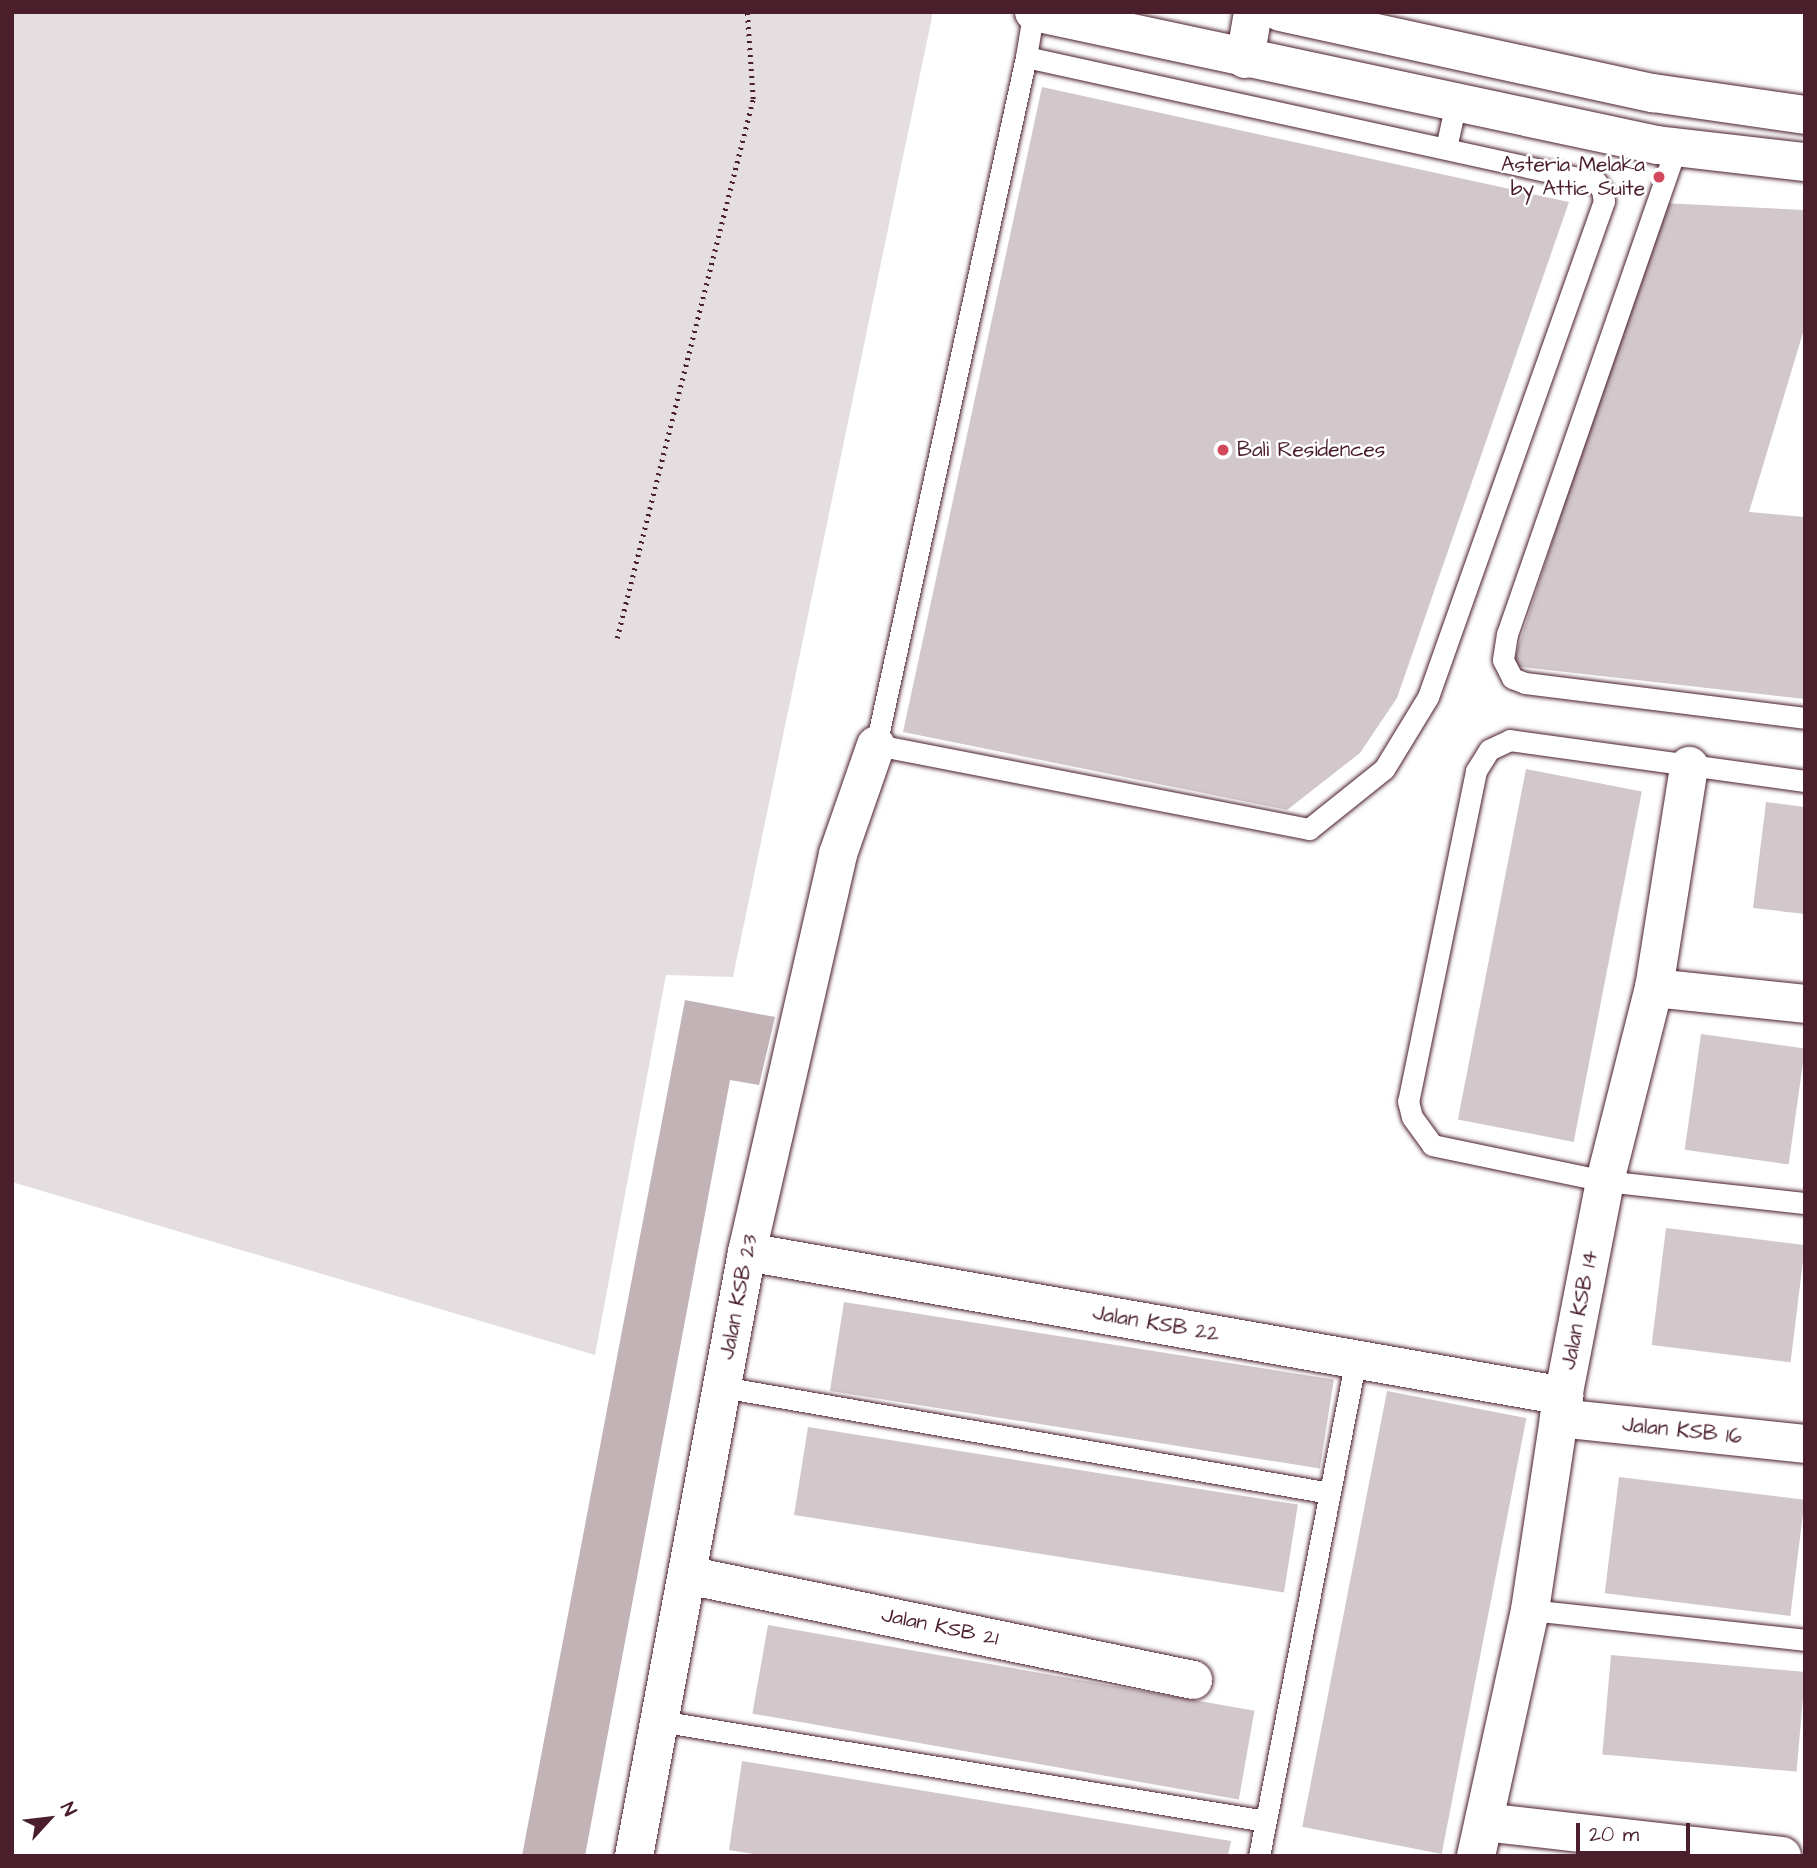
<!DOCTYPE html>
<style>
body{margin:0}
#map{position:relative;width:1817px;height:1868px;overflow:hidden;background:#fff;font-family:"Architects Daughter",sans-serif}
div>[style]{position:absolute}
.green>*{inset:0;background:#e5dee0}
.water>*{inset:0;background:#c1b3b6}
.building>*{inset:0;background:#d2c7cb;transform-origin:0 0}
.path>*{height:4.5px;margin-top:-2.25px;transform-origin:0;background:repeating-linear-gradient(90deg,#4a1f2b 0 2px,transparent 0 7px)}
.roads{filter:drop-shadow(0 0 2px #4a1f2b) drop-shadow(0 0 2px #4a1f2b)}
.lane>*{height:21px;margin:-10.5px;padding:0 10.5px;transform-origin:10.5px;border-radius:10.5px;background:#fff}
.street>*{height:38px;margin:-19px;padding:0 19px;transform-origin:19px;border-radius:19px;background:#fff}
.dots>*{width:19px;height:19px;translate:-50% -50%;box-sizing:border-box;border:4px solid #fff;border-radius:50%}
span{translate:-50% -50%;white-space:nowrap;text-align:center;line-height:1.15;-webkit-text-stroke:5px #fff;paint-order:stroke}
.poi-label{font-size:21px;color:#4a1f2b}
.right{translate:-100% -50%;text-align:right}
.left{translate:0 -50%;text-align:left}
.street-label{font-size:21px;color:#4a1f2b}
.frame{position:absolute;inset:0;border:14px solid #4a1f2b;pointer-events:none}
.north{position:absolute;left:14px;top:1784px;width:70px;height:70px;-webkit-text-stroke:5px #fff;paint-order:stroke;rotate:63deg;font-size:19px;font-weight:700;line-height:28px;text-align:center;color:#4a1f2b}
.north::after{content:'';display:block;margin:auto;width:24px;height:32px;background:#4a1f2b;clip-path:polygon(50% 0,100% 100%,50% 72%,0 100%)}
.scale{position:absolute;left:1576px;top:1823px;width:114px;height:32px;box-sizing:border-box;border:4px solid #4a1f2b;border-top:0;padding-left:9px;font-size:21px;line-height:24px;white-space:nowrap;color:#4a1f2b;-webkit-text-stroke:5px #fff;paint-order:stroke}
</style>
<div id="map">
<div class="green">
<i style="clip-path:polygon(12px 12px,933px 12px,733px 977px,666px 975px,595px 1355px,12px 1182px)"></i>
</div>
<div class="water">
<i style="clip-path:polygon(685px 1000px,775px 1017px,759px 1085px,730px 1080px,585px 1856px,522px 1856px)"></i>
</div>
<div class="building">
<i style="clip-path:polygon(1042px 87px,1569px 202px,1397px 698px,1360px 753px,1287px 810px,903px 732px)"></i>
<i style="clip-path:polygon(1662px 203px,1805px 210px,1805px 326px,1749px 512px,1805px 517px,1805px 699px,1512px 666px)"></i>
<i style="left:1526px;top:769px;width:118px;height:357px;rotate:11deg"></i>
<i style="clip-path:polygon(1766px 802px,1805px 807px,1805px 914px,1753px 908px)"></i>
<i style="left:1701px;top:1034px;width:105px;height:117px;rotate:8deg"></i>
<i style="left:1666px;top:1228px;width:140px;height:118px;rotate:7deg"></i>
<i style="left:844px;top:1302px;width:496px;height:90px;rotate:9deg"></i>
<i style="left:1387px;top:1391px;width:142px;height:444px;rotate:11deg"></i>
<i style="left:808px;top:1427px;width:496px;height:89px;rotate:9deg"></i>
<i style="left:1619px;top:1477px;width:187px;height:117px;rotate:7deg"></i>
<i style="left:768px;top:1625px;width:494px;height:90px;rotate:10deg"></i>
<i style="left:1611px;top:1655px;width:195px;height:100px;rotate:5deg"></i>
<i style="clip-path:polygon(742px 1761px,1231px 1841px,1228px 1856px,765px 1856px,729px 1850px)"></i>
</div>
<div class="path">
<i style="left:617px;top:638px;width:556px;rotate:-75.84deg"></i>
<i style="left:753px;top:99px;width:87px;rotate:-93.9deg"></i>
</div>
<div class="roads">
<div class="lane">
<i style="left:1026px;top:57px;width:584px;rotate:12.37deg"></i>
<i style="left:1596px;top:182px;width:10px;rotate:53deg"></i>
<i style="left:1602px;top:190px;width:11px;rotate:80deg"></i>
<i style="left:1604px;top:201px;width:526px;rotate:109.54deg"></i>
<i style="left:1428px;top:697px;width:84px;rotate:121.4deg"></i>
<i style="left:1384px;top:769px;width:96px;rotate:141.3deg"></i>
<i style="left:1309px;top:829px;width:441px;rotate:-169deg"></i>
<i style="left:876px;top:745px;width:704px;rotate:-77.7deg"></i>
<i style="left:1026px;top:57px;width:43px;rotate:-80.5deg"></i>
<i style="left:1446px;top:148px;width:46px;rotate:-77.5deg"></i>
<i style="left:1676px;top:148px;width:515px;rotate:109.17deg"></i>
<i style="left:1507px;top:634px;width:26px;rotate:99deg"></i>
<i style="left:1503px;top:660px;width:20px;rotate:63deg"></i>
<i style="left:1512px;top:678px;width:14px;rotate:21deg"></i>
<i style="left:1525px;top:683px;width:282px;rotate:7.1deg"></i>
<i style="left:1805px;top:781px;width:298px;rotate:-172.1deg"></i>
<i style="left:1510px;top:740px;width:23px;rotate:155deg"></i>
<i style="left:1489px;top:750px;width:25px;rotate:122deg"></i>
<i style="left:1476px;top:771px;width:337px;rotate:101.6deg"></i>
<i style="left:1408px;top:1101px;width:16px;rotate:76deg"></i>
<i style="left:1412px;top:1117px;width:34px;rotate:54deg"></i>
<i style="left:1432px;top:1145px;width:177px;rotate:11.8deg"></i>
<i style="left:1605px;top:1181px;width:201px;rotate:6.3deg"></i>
<i style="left:722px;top:1387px;width:617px;rotate:9.89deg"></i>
<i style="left:1530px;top:1610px;width:277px;rotate:6.2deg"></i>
<i style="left:659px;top:1721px;width:615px;rotate:9.36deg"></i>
<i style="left:1259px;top:1856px;width:506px;rotate:-78.96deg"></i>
</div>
<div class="street">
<i style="left:1034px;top:12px;width:637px;rotate:12.05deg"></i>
<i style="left:1657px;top:145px;width:149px;rotate:6.6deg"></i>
<i style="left:1280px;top:12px;width:382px;rotate:12.3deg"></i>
<i style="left:1653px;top:93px;width:154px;rotate:8.2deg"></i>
<i style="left:1245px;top:59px;width:48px;rotate:-80.3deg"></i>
<i style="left:1654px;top:988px;width:152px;rotate:6deg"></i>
<i style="left:747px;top:1252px;width:830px;rotate:10deg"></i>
<i style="left:1559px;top:1418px;width:247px;rotate:6deg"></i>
<i style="left:687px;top:1575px;width:517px;rotate:11.72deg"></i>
<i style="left:1484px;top:1822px;width:300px;rotate:6.5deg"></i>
<i style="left:634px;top:1856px;width:614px;rotate:-79.4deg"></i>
<i style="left:747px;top:1252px;width:408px;rotate:-77.1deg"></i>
<i style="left:838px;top:854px;width:115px;rotate:-70.8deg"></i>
<i style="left:1476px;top:1856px;width:252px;rotate:-77.6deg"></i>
<i style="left:1530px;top:1610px;width:194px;rotate:-81.4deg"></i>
<i style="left:1559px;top:1418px;width:241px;rotate:-79deg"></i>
<i style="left:1605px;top:1181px;width:199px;rotate:-75.8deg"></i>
<i style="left:1654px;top:988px;width:225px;rotate:-81deg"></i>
</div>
</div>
<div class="dots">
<i style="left:1659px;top:177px;background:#d1495b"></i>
<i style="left:1223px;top:450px;background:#d1495b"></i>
</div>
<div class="poi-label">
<span class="right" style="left:1645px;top:177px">Asteria Melaka<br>by Attic Suite</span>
<span class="left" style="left:1237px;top:450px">Bali Residences</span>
</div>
<div class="street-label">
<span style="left:739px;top:1297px;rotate:-79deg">Jalan KSB 23</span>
<span style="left:1580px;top:1310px;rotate:-79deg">Jalan KSB 14</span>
<span style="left:1156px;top:1324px;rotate:10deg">Jalan KSB 22</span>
<span style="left:1682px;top:1431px;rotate:6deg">Jalan KSB 16</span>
<span style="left:940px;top:1627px;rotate:12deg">Jalan KSB 21</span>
</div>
<div class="frame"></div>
<div class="north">N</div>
<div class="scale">20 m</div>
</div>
